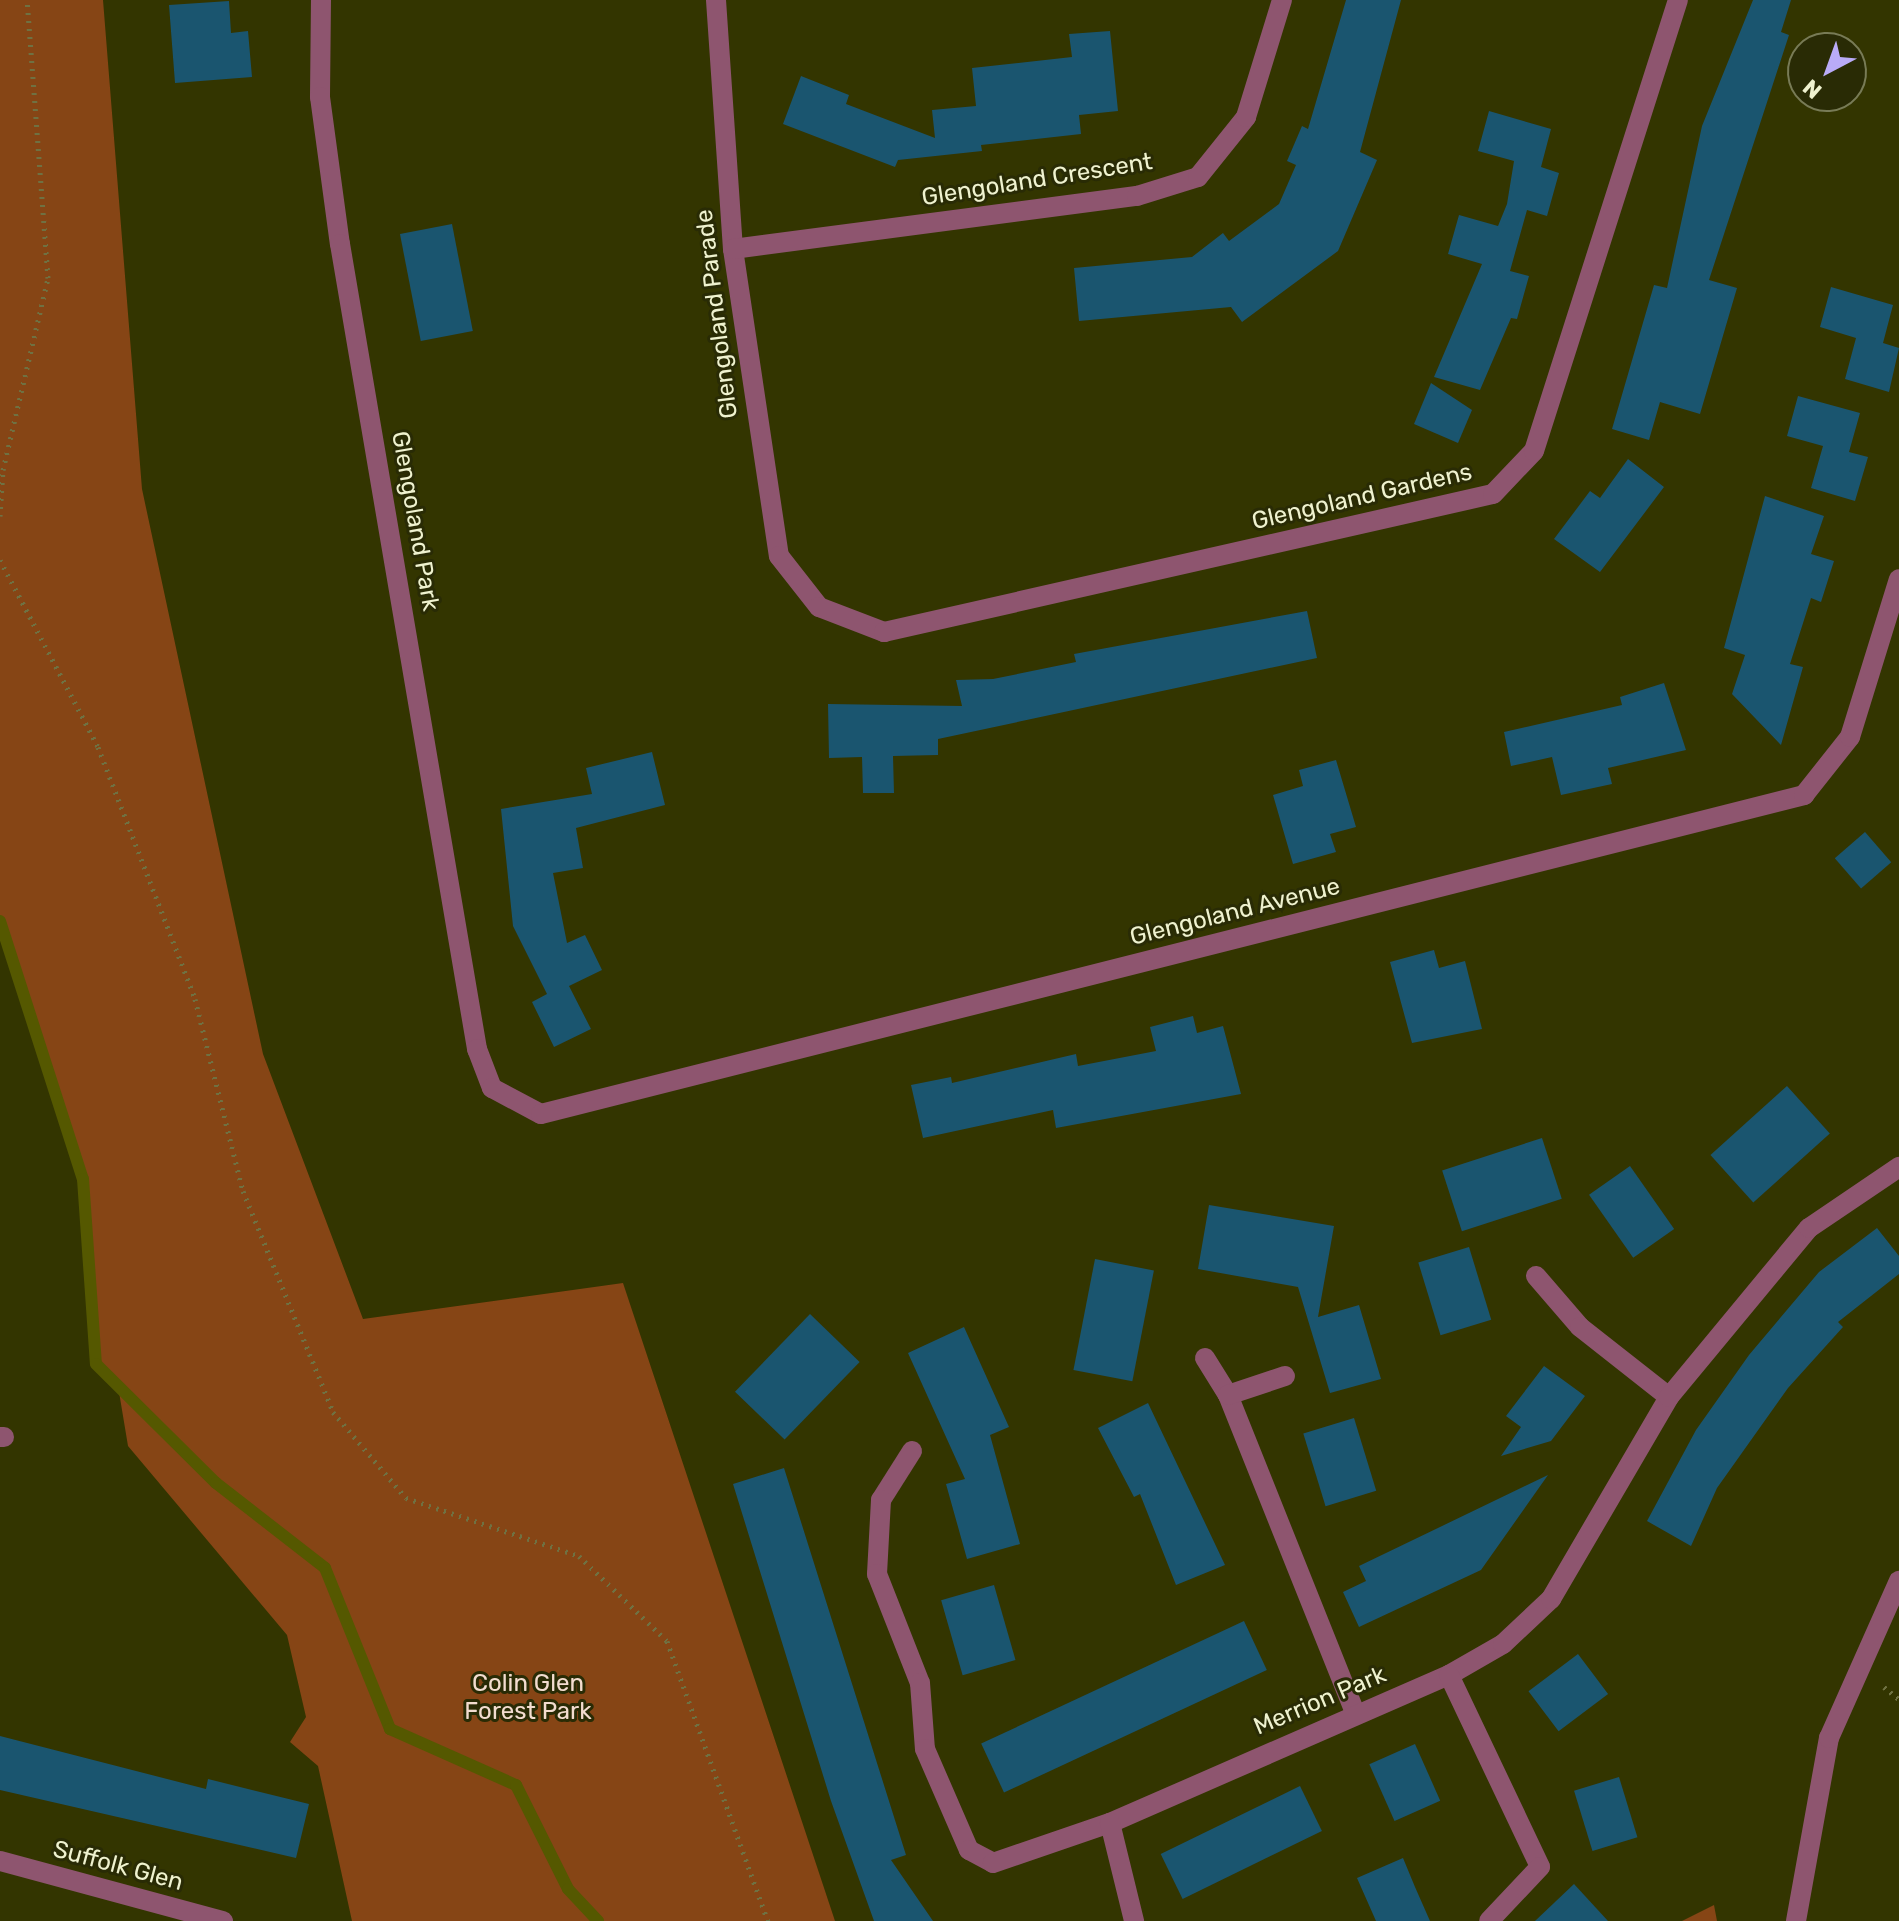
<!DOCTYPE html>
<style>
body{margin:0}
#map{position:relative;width:1899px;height:1921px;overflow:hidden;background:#333500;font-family:Rubik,sans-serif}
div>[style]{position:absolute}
.green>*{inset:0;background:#864515}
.stream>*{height:12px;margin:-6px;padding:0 6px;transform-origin:6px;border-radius:6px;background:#555800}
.building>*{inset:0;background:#1a556f;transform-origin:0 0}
.path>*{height:5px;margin-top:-2.5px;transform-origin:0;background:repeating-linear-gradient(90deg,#6f7142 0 2px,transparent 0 8px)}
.minor>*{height:20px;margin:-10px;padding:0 10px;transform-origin:10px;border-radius:10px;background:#8e556f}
span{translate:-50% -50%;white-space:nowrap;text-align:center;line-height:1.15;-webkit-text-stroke:6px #292b05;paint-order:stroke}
.street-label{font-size:24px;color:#eff2cf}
.park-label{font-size:24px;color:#f3dccf}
.north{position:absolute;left:1787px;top:32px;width:80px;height:80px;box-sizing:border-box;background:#292b05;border:2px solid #787b56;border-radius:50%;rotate:221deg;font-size:22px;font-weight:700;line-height:32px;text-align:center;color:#eff2cf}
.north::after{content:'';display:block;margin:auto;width:28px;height:36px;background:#b9abf7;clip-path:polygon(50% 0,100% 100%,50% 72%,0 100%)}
</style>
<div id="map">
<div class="green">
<i style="clip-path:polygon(0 0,103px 0,142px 489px,263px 1054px,363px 1319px,623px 1283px,835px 1921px,352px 1921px,318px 1766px,290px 1742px,306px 1717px,287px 1635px,128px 1446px,118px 1386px,96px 1364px,83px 1179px,0 921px)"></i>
<i style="clip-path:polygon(1714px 1905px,1717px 1921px,1682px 1921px)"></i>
</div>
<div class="stream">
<i style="left:0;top:921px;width:271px;rotate:72.2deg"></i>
<i style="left:83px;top:1179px;width:185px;rotate:86deg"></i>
<i style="left:96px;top:1364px;width:169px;rotate:44.8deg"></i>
<i style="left:216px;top:1483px;width:138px;rotate:37.9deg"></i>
<i style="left:325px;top:1568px;width:174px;rotate:68deg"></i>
<i style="left:390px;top:1729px;width:138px;rotate:24deg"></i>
<i style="left:516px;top:1785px;width:116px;rotate:63.4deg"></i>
<i style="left:568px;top:1889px;width:44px;rotate:46.8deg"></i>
</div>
<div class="building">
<i style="clip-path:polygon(1346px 0,1401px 0,1360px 152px,1377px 160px,1338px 251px,1242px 322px,1231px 307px,1079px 321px,1074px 268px,1192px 257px,1223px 233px,1229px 241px,1279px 204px,1296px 165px,1287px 161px,1302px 126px,1308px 129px)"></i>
<i style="clip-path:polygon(1753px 0,1791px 0,1781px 32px,1789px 35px,1709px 280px,1737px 288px,1700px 414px,1660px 402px,1649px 440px,1612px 429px,1654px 285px,1667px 288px,1702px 126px)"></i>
<i style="clip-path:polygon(229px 1px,231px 33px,248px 31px,252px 77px,175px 83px,169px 5px)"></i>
<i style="clip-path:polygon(1110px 31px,1118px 111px,1079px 115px,1081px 134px,981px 145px,982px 151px,898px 160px,895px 167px,783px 124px,801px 76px,849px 95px,846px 104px,935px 138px,932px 110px,976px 106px,972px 68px,1072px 57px,1069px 34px)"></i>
<i style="clip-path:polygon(1489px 111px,1551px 129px,1541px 167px,1559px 173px,1547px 216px,1527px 210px,1510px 271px,1529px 276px,1517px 319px,1511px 318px,1480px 390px,1434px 377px,1482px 264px,1448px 254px,1459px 215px,1498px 226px,1507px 204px,1514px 161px,1478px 151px)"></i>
<i style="left:452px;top:224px;width:109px;height:53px;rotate:79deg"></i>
<i style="clip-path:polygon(1831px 287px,1893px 305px,1883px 343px,1899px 348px,1889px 392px,1845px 379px,1856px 338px,1820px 327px)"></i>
<i style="clip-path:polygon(1431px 383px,1472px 410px,1458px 443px,1414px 424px)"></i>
<i style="clip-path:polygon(1798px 396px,1860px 413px,1849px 452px,1868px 457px,1855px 501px,1811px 488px,1823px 446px,1787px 436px)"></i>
<i style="clip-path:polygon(1628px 459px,1664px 487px,1600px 572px,1554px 539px,1590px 491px,1600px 498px)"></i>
<i style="clip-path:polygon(1765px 496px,1824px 516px,1811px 554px,1834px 561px,1821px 602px,1811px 598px,1790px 664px,1803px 667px,1781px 745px,1732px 694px,1745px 655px,1724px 648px)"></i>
<i style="clip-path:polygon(1307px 611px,1317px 658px,938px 739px,938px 755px,893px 756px,894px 793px,863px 793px,862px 757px,829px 758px,828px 704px,962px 706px,956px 680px,993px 679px,1076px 662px,1074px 654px)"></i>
<i style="clip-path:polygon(1664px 683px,1686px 750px,1608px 768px,1612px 784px,1561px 795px,1552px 757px,1511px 766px,1504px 732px,1622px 705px,1620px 697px)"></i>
<i style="clip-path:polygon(652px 752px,665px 805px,576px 828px,583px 868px,553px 873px,567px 943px,585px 935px,602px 970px,569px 986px,591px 1029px,554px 1047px,532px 1002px,547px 994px,513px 926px,501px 809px,592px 794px,586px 768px)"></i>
<i style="clip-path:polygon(1336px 760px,1356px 827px,1330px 834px,1336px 852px,1293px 864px,1273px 795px,1303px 786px,1299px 770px)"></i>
<i style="left:1865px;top:832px;width:40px;height:40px;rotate:49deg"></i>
<i style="clip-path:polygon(1434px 950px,1439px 968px,1465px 961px,1482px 1029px,1412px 1043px,1390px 962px)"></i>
<i style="clip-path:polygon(1193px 1016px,1197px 1033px,1223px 1026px,1241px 1094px,1056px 1128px,1053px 1110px,923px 1138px,911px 1085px,951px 1077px,952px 1083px,1076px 1054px,1078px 1066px,1156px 1051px,1150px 1027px)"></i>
<i style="left:1787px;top:1086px;width:64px;height:103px;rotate:48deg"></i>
<i style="left:1542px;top:1138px;width:64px;height:105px;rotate:72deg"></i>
<i style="left:1630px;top:1166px;width:77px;height:50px;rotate:55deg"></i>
<i style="clip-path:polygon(1209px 1205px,1334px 1226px,1318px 1317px,1359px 1305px,1381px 1379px,1330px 1393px,1298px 1287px,1198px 1269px)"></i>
<i style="clip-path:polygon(1877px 1228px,1899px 1256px,1899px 1274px,1838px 1322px,1843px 1327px,1788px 1388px,1717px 1488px,1691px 1546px,1647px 1521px,1696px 1430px,1749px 1355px,1819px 1272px)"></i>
<i style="left:1469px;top:1247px;width:76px;height:53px;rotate:73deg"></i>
<i style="left:1095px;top:1259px;width:60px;height:113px;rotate:11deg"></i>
<i style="left:810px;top:1314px;width:69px;height:108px;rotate:44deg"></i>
<i style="clip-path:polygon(964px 1327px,1009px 1427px,990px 1435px,1020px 1544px,967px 1559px,946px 1484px,965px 1479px,908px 1353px)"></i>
<i style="clip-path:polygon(1544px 1366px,1585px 1396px,1551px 1441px,1501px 1456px,1521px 1427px,1506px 1416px)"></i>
<i style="clip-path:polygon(1148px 1403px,1225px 1565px,1176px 1585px,1140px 1494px,1134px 1497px,1098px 1428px)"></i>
<i style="left:1354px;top:1418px;width:76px;height:53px;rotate:73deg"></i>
<i style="clip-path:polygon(784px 1468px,906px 1855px,891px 1860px,933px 1921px,874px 1921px,831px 1801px,733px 1484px)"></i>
<i style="clip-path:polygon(1548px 1475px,1481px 1570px,1359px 1627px,1343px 1592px,1366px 1581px,1359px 1566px)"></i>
<i style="left:994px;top:1585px;width:78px;height:55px;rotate:74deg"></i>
<i style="left:1244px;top:1621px;width:54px;height:290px;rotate:65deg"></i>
<i style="left:1578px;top:1654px;width:50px;height:62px;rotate:53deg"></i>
<i style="clip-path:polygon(0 1736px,206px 1789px,208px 1779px,309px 1804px,296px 1858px,0 1790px)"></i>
<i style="left:1415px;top:1744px;width:62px;height:50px;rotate:66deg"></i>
<i style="left:1619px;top:1777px;width:63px;height:47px;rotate:73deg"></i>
<i style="left:1300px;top:1786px;width:50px;height:155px;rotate:64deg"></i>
<i style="clip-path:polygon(1403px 1858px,1415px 1887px,1430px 1921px,1376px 1921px,1357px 1878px)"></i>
<i style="clip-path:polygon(1574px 1884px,1608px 1921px,1535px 1921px)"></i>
</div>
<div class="path">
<i style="left:0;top:516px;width:46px;rotate:-86.3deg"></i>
<i style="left:3px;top:470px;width:197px;rotate:-76.8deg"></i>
<i style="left:48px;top:278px;width:279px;rotate:-94.3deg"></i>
<i style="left:0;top:560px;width:211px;rotate:62.3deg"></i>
<i style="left:98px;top:747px;width:270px;rotate:68.9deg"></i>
<i style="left:195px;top:999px;width:198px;rotate:76deg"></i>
<i style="left:243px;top:1191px;width:239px;rotate:67.8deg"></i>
<i style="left:333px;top:1412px;width:113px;rotate:49.7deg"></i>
<i style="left:406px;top:1498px;width:182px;rotate:18.5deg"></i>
<i style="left:579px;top:1556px;width:122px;rotate:44deg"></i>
<i style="left:667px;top:1641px;width:298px;rotate:70.2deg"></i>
<i style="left:1884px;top:1687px;width:19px;rotate:39deg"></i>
</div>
<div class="minor">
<i style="left:321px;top:0;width:97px;rotate:90.6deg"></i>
<i style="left:320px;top:97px;width:148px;rotate:82.3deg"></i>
<i style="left:340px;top:244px;width:817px;rotate:80.34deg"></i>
<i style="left:477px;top:1049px;width:42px;rotate:69deg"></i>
<i style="left:492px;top:1088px;width:55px;rotate:28deg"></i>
<i style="left:541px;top:1114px;width:1303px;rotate:-14.17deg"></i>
<i style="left:1804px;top:795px;width:74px;rotate:-51.6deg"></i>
<i style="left:1850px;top:737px;width:165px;rotate:-72.8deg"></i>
<i style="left:716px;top:0;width:250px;rotate:86.1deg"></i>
<i style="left:733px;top:249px;width:310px;rotate:81.5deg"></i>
<i style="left:779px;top:556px;width:65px;rotate:51.9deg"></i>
<i style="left:819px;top:607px;width:70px;rotate:21deg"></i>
<i style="left:884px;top:632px;width:624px;rotate:-12.77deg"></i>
<i style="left:1493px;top:494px;width:59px;rotate:-46.4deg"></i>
<i style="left:1534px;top:451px;width:473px;rotate:-72.3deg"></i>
<i style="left:733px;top:249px;width:407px;rotate:-7.5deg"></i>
<i style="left:1137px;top:196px;width:64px;rotate:-17.3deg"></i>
<i style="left:1198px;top:177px;width:77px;rotate:-51.3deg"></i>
<i style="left:1246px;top:117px;width:122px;rotate:-72.9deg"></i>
<i style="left:1536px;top:1276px;width:67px;rotate:49.2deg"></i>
<i style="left:1580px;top:1327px;width:113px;rotate:38.2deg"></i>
<i style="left:1205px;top:1358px;width:44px;rotate:58.1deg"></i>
<i style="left:1228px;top:1395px;width:341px;rotate:68.2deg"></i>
<i style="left:1228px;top:1395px;width:60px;rotate:-18.4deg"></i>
<i style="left:0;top:1437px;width:4px"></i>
<i style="left:912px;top:1451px;width:58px;rotate:122.3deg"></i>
<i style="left:881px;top:1500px;width:74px;rotate:93.1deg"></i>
<i style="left:877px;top:1574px;width:117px;rotate:68.5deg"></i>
<i style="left:920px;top:1683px;width:66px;rotate:85.7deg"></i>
<i style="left:925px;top:1749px;width:110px;rotate:66.5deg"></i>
<i style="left:969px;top:1850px;width:27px;rotate:28deg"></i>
<i style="left:993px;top:1863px;width:124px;rotate:-18.9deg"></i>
<i style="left:1110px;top:1823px;width:370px;rotate:-23.6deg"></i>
<i style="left:1449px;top:1675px;width:62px;rotate:-29.9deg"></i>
<i style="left:1503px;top:1644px;width:66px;rotate:-43.2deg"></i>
<i style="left:1551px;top:1599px;width:234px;rotate:-59.7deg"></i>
<i style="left:1669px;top:1397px;width:219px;rotate:-50.4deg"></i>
<i style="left:1809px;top:1228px;width:109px;rotate:-34.1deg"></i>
<i style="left:1449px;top:1675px;width:212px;rotate:64.6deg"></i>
<i style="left:1540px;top:1867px;width:74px;rotate:133.4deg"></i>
<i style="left:1110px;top:1823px;width:101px;rotate:76.2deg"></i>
<i style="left:0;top:1861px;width:231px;rotate:15.1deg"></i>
<i style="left:1796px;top:1921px;width:186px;rotate:-79.8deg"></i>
<i style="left:1829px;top:1738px;width:172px;rotate:-66deg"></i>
</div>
<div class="street-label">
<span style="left:1037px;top:180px;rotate:-9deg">Glengoland Crescent</span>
<span style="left:717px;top:314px;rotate:-97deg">Glengoland Parade</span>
<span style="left:1362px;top:497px;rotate:-13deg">Glengoland Gardens</span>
<span style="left:415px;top:521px;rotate:80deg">Glengoland Park</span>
<span style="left:1235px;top:912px;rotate:-14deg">Glengoland Avenue</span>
<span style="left:1320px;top:1701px;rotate:-23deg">Merrion Park</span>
<span style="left:118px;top:1866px;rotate:15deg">Suffolk Glen</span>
</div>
<div class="park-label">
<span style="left:528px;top:1698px">Colin Glen<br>Forest Park</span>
</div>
<div class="north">N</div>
</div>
